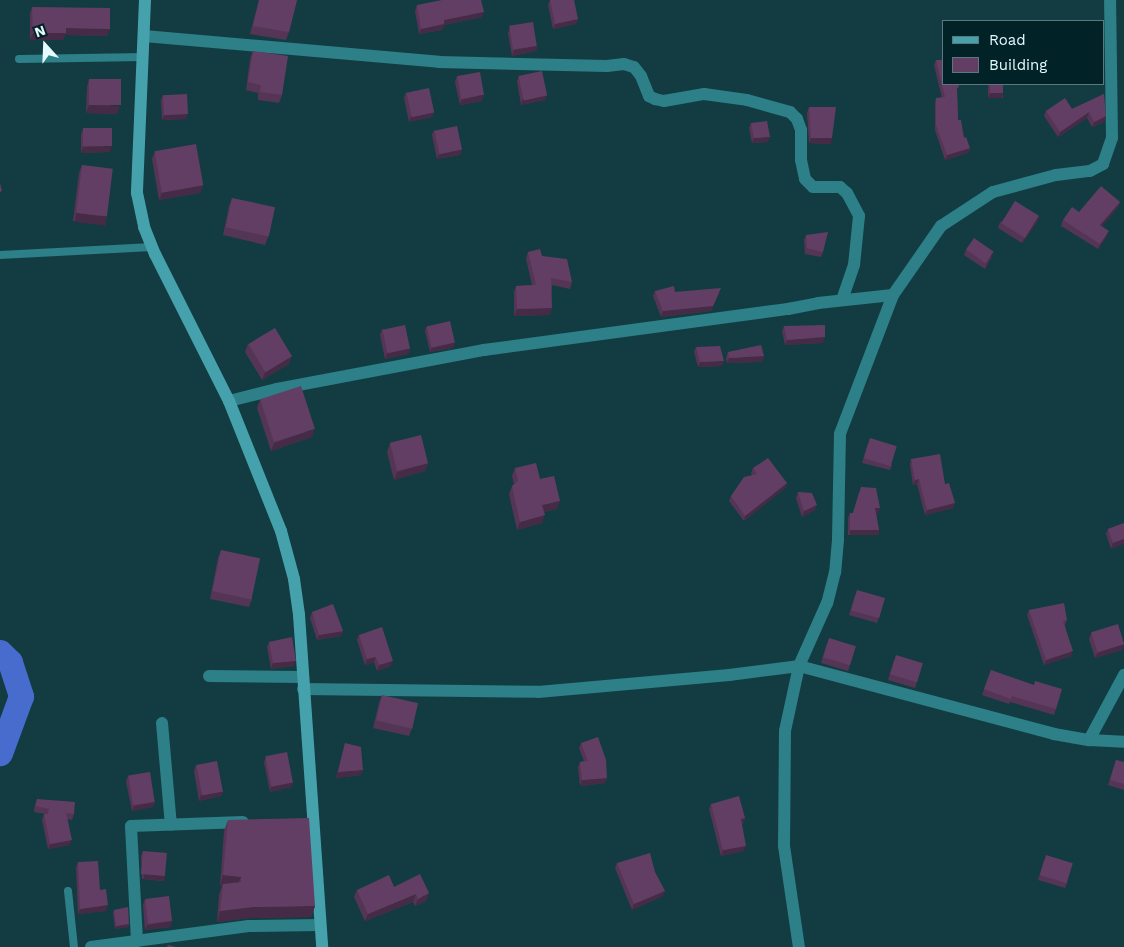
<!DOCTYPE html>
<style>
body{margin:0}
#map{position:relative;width:1124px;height:947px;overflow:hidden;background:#123c41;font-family:"Work Sans",sans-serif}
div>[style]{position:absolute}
.river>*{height:25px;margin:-12.5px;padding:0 12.5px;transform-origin:12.5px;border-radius:12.5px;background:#476cce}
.lane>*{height:8px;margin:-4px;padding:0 4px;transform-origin:4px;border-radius:4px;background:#2d7f88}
.street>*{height:12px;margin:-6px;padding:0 6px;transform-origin:6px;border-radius:6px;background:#2d7f88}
.secondary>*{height:12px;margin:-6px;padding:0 6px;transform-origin:6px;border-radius:6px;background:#45a2ad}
.wall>*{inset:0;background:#553556;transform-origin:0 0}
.shaded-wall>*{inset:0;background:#452b46;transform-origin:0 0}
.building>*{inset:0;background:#633e64;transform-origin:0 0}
span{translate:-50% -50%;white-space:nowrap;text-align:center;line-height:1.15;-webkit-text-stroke:5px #012226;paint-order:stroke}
.legend{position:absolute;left:942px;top:20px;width:162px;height:65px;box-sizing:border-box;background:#012226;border:1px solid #5c787c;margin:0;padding:6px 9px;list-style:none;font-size:15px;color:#e4fafd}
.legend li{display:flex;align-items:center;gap:10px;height:25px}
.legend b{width:25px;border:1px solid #5c787c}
.north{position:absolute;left:20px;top:20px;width:50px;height:50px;-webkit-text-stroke:4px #012226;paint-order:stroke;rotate:340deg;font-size:14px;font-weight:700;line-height:20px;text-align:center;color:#e4fafd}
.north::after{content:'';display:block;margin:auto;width:18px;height:22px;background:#e4fafd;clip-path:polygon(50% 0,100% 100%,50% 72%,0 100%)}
</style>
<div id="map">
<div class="river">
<i style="left:0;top:652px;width:14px;rotate:45deg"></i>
<i style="left:10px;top:662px;width:36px;rotate:72deg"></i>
<i style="left:21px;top:696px;width:61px;rotate:110.2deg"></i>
</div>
<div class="lane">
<i style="left:19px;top:59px;width:124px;rotate:-0.9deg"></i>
<i style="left:0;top:255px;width:152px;rotate:-3deg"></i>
<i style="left:68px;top:891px;width:56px;rotate:83.9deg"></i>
</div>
<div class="street">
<i style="left:144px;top:36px;width:296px;rotate:5deg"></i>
<i style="left:439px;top:62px;width:168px;rotate:1.4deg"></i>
<i style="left:607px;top:66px;width:17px;rotate:-7deg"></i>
<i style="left:624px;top:64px;width:10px;rotate:17deg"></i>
<i style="left:634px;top:67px;width:11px;rotate:52deg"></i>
<i style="left:641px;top:76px;width:22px;rotate:68deg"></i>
<i style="left:649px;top:96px;width:7px;rotate:27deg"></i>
<i style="left:655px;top:99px;width:9px;rotate:13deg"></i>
<i style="left:664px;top:101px;width:41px;rotate:-9.9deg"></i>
<i style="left:704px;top:94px;width:43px;rotate:7.9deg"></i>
<i style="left:747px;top:100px;width:45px;rotate:15.6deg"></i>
<i style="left:790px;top:112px;width:10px;rotate:45deg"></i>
<i style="left:797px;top:119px;width:12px;rotate:70deg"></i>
<i style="left:801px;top:130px;width:30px;rotate:90deg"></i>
<i style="left:801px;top:160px;width:19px;rotate:78deg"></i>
<i style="left:805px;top:179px;width:11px;rotate:45deg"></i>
<i style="left:813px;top:187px;width:27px"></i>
<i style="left:840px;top:187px;width:9px;rotate:41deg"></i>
<i style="left:847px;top:193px;width:26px;rotate:62deg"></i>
<i style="left:859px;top:216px;width:49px;rotate:95.8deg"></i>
<i style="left:854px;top:265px;width:37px;rotate:109deg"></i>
<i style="left:893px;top:295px;width:84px;rotate:-55.2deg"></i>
<i style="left:941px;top:226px;width:62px;rotate:-33.2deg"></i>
<i style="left:993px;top:192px;width:65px;rotate:-15.1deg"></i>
<i style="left:1056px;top:175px;width:34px;rotate:-7deg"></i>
<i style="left:1090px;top:171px;width:15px;rotate:-28deg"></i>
<i style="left:1103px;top:164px;width:28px;rotate:-71deg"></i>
<i style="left:1112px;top:138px;width:138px;rotate:-90.8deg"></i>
<i style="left:229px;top:401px;width:49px;rotate:-14deg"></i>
<i style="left:277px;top:389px;width:211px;rotate:-10.7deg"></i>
<i style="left:484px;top:350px;width:307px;rotate:-7.7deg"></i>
<i style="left:788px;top:309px;width:31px;rotate:-11deg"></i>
<i style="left:818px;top:303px;width:75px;rotate:-6.1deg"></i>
<i style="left:893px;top:295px;width:149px;rotate:110.9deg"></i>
<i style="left:840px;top:434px;width:106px;rotate:91.1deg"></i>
<i style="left:838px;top:540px;width:32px;rotate:95deg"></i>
<i style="left:835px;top:572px;width:32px;rotate:104deg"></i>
<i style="left:827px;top:603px;width:69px;rotate:114deg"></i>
<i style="left:799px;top:666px;width:66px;rotate:102.2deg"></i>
<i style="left:785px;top:731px;width:115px;rotate:90.5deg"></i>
<i style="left:784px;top:846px;width:102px;rotate:81.6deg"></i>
<i style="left:209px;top:676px;width:93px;rotate:0.6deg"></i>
<i style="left:303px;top:689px;width:235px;rotate:0.7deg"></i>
<i style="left:538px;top:692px;width:192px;rotate:-5.1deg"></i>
<i style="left:729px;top:675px;width:71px;rotate:-7.3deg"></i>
<i style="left:799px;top:666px;width:264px;rotate:14.9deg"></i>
<i style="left:1054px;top:734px;width:36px;rotate:10deg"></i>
<i style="left:1089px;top:740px;width:35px;rotate:3deg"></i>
<i style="left:162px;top:723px;width:102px;rotate:85deg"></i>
<i style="left:1089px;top:740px;width:74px;rotate:-61.7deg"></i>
<i style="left:137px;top:941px;width:115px;rotate:-93deg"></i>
<i style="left:131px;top:826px;width:112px;rotate:-2deg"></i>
<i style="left:91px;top:947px;width:159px;rotate:-7.6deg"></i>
<i style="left:249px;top:926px;width:71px;rotate:-0.8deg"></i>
</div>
<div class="secondary">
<i style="left:145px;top:0;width:193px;rotate:92.4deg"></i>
<i style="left:137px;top:193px;width:35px;rotate:78deg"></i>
<i style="left:144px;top:227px;width:29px;rotate:68deg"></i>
<i style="left:155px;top:254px;width:165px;rotate:63.3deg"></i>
<i style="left:229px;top:401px;width:140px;rotate:68.2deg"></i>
<i style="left:281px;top:531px;width:50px;rotate:74.8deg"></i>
<i style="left:294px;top:579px;width:36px;rotate:82deg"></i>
<i style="left:299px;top:615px;width:333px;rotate:86deg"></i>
</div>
<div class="wall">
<i style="clip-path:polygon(259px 0,297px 0,289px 32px,286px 40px,250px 34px)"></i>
<i style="clip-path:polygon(550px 0,578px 19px,576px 24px,553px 29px,548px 5px)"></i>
<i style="clip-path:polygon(417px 5px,482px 17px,444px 25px,442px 30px,419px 34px,415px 11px)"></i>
<i style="clip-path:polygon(32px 7px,110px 29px,107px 36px,65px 35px,63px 40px,30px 40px,30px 14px)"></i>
<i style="clip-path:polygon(510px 27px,537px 46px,536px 51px,512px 56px,508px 33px)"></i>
<i style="clip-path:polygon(253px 51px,282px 95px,279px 103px,258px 100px,258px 93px,246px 90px,250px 59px)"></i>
<i style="clip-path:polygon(936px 60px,957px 92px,958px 120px,964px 138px,970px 148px,968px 153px,945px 160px,935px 130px,935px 103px,936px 98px,942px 98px,934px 65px)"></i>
<i style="clip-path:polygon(457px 76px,482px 101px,460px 105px,455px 82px)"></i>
<i style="clip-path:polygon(519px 76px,545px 100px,521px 105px,517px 81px)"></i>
<i style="clip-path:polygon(89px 79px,117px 114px,86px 113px,87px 87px)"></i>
<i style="left:988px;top:84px;width:15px;height:14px"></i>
<i style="clip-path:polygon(406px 92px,432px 117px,409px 122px,404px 98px)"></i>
<i style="clip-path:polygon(1104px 94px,1104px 122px,1092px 127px,1087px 118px,1058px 137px,1044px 116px,1046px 111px,1072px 109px)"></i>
<i style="clip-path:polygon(163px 95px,186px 119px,162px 120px,161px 100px)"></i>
<i style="clip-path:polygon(809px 107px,831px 144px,809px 143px,807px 113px)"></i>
<i style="clip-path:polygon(751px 123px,768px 142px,752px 143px,749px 128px)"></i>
<i style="clip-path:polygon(83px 129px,110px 152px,81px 153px,81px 134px)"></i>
<i style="clip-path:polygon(434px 130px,462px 149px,460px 155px,437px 159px,432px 135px)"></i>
<i style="clip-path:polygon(155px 151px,203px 185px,200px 193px,159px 200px,152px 159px)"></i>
<i style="clip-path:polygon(82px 165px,104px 225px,73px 221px,79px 173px)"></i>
<i style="clip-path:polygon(232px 198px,268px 237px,265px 245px,223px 235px,229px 206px)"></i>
<i style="clip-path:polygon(1120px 202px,1118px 207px,1102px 226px,1107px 236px,1098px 249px,1061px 226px,1063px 220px,1079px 212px)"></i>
<i style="clip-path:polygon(1039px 216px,1037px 222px,1022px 243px,998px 228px,1000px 222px)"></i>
<i style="clip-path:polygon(806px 235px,823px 252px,821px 257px,805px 254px,804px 240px)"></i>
<i style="clip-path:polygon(966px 250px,992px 257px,985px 269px,964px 255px)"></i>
<i style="clip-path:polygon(528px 252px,542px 256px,572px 282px,570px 289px,552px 285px,550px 315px,514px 316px,514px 292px,516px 286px,532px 285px,526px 259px)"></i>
<i style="clip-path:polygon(655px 291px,675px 292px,719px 293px,711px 311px,661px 317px,653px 296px)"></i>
<i style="clip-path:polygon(427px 326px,453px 348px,430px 352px,425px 331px)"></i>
<i style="clip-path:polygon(784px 326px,823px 343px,785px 345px,782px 331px)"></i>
<i style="clip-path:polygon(382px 329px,410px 348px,408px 354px,385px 359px,380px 335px)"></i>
<i style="clip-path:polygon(248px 344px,289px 364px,262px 380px,245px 352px)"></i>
<i style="clip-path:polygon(696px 347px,722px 366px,698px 367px,694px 352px)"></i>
<i style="clip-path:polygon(728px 352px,764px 356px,762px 362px,727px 363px,726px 358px)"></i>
<i style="clip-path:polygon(260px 400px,312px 437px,271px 451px,257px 408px)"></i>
<i style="clip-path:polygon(868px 443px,892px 465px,890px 470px,862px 463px)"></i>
<i style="clip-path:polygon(390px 444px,428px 463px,425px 471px,394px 480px,387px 452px)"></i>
<i style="clip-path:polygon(911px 459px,953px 508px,925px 515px,917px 484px,913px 485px,910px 465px)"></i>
<i style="clip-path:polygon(515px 468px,540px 479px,557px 509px,544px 512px,542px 523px,517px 530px,509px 494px,512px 486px,514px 484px,512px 476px)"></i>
<i style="clip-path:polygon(753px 468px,787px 483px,785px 488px,744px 521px,729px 501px,731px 496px,752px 475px,751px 473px)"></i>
<i style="clip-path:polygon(798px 492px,815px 510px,802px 517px,796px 498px)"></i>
<i style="clip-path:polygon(859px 492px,878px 514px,876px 513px,879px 530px,877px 535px,848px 535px,848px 518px,850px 513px,853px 513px)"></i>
<i style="clip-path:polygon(1124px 523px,1111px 549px,1106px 534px,1108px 529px)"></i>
<i style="clip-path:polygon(221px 550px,252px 599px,249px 607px,210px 599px,218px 558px)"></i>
<i style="clip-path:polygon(855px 595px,885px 598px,877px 623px,849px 615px)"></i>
<i style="clip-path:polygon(1029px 610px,1067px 620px,1065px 625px,1071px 656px,1044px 665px,1027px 615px)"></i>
<i style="clip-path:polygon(312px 612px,343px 631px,341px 636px,317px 640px,310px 618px)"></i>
<i style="clip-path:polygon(1091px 633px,1124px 643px,1122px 650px,1095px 658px,1089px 639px)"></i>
<i style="clip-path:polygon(359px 635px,391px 666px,377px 671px,374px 662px,365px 665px,357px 640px)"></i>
<i style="clip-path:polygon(269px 642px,294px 666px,271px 669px,267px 647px)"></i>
<i style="clip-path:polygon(827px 643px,856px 646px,848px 671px,821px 663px)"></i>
<i style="clip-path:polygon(894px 660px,923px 663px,915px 688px,888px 680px)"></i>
<i style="clip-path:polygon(991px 670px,1056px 709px,1054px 715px,1010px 702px,1009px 704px,982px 695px)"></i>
<i style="clip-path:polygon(382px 695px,412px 728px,409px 736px,373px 728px,379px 703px)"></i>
<i style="clip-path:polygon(345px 743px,361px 775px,336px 778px)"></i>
<i style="clip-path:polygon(581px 743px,607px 778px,605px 783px,580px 786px,578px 767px,580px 762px,584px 761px,579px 748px)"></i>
<i style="clip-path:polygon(266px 757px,293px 782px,291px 787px,270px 792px,264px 762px)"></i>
<i style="clip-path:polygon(1116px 760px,1124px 762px,1124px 790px,1108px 785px)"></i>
<i style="clip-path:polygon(196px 765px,223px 791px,221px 796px,199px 801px,194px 771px)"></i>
<i style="clip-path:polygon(128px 776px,155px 802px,153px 807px,132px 811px,126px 782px)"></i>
<i style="clip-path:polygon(37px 799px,74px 814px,72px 820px,68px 819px,70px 845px,48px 849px,42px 820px,44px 814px,46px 814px,34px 812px,35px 804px)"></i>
<i style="clip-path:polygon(711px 804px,745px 818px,743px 824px,742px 824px,744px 851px,721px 856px,709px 809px)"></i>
<i style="clip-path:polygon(228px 820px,315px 906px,311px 917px,249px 918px,217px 922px,219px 895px,222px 886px,220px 886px,224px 831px)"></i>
<i style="clip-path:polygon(143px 851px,165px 876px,163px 881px,142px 879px,141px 856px)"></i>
<i style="clip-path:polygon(1044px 860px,1067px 883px,1065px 888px,1038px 880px)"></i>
<i style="clip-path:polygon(78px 862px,100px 890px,106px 911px,78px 914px,76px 867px)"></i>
<i style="clip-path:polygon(617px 863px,663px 896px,632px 910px,615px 868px)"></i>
<i style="clip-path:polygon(394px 887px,429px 893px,426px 901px,415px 906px,413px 902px,365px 921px,354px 897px,357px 890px)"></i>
<i style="clip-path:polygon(145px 899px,172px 921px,170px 927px,145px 930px,143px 905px)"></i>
<i style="clip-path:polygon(114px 910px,129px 924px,128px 927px,115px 929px,113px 913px)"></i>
</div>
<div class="shaded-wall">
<i style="clip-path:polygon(484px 12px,482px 17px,444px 25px,442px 30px,419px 34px,421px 29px,444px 20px)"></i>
<i style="clip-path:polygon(578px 19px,576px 24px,553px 29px,555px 24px)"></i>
<i style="clip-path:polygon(66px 28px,110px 29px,107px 36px,65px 35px,63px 40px,30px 40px,33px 33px)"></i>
<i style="clip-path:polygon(537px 46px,536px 51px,512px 56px,514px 50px)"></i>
<i style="clip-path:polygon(990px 93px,1003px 93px,1002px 98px,988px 98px)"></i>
<i style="clip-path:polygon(484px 95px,482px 101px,460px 105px,461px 100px)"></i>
<i style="clip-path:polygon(547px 95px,545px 100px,521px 105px,523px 99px)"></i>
<i style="clip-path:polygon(89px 105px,120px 106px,117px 114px,86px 113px)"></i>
<i style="clip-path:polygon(434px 112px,432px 117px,409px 122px,411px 116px)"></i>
<i style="clip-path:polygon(1089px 112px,1087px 118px,1058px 137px,1060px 132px)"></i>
<i style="clip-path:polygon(188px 114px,186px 119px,162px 120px,164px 115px)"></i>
<i style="clip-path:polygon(1106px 116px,1104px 122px,1092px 127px,1094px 122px)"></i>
<i style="clip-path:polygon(770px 137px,768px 142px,752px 143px,754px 138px)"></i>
<i style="clip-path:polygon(811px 138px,832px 138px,831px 144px,809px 143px)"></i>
<i style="clip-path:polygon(112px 146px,110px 152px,81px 153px,83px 147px)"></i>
<i style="clip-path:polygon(970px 148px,968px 153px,945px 160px,947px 155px)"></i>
<i style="clip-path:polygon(462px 149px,460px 155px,437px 159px,439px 154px)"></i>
<i style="clip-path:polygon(203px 185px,200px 193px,159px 200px,162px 192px)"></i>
<i style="clip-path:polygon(1120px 202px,1118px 207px,1098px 231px,1100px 225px)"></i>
<i style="left:76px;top:213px;width:31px;height:9px;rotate:7deg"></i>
<i style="clip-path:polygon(1039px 216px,1037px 222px,1022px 243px,1024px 238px)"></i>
<i style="clip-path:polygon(1109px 231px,1107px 236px,1098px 249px,1100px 244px)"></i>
<i style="clip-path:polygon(994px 252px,992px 257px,985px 269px,987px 263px)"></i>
<i style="clip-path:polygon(721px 288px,711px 311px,661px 317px,663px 311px)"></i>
<i style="clip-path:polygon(552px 308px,550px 315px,514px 316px,517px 309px)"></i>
<i style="clip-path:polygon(825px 337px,823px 343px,785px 345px,787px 340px)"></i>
<i style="clip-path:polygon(455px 342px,453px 348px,430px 352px,432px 347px)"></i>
<i style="clip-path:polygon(410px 348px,408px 354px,385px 359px,387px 353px)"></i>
<i style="clip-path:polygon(292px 356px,289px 364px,262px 380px,265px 372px)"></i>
<i style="clip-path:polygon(764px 356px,762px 362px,727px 363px,729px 358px)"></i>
<i style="clip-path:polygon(724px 361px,722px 366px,698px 367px,700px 362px)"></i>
<i style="clip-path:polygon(315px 429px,312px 437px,271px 451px,274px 443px)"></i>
<i style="clip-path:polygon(428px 463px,425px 471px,394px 480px,397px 472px)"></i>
<i style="clip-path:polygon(919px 479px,917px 484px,913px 485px,915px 480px)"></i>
<i style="clip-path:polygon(787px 483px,785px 488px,744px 521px,745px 516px)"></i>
<i style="clip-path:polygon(560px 501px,557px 509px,539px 513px,542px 505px)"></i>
<i style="clip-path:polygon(955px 503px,953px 508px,925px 515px,927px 510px)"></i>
<i style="clip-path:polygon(817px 505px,815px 510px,802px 517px,804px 511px)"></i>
<i style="clip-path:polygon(875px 508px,880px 508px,878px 514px,874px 513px)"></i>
<i style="clip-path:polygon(545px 515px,542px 523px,517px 530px,520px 522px)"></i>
<i style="left:850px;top:530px;width:29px;height:5px"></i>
<i style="clip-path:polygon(1124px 539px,1124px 544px,1111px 549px,1113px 543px)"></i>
<i style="clip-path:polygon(343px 631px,341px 636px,317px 640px,319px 635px)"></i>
<i style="clip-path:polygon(1124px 644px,1122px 650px,1095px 658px,1097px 653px)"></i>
<i style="clip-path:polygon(1073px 651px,1071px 656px,1044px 665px,1046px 660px)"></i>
<i style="clip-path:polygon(376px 657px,374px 662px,365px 665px,367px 659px)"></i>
<i style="clip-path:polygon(296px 661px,294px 666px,271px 669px,273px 663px)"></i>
<i style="clip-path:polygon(393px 661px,391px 666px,377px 671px,379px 665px)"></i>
<i style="clip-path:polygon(363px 770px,361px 775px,336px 778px,338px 772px)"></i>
<i style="clip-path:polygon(607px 778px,605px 783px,580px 786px,582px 780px)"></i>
<i style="clip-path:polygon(293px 782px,291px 787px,270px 792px,271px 786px)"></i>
<i style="clip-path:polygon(223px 791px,221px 796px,199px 801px,201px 795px)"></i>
<i style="clip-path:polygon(155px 802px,153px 807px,132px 811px,134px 806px)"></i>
<i style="clip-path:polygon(745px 818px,743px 824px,739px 825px,741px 819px)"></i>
<i style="clip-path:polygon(72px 840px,70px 845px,48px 849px,50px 844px)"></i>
<i style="clip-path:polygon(746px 846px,744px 851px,721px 856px,723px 850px)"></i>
<i style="left:144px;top:874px;width:21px;height:5px;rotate:5deg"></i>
<i style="clip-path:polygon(223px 875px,241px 877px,237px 887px,223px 884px,222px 886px,220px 886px)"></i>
<i style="clip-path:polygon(665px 891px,663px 896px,632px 910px,634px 904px)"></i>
<i style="clip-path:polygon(429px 893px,426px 901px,415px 906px,418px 899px)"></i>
<i style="clip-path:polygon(416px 894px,413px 902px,365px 921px,368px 914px)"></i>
<i style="clip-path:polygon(108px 905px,106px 911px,78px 914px,80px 909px)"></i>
<i style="clip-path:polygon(315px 906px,311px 917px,249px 918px,217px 922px,220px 911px,253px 907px)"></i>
<i style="clip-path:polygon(172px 921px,170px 927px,145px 930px,147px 925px)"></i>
<i style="clip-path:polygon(129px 924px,128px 927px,115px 929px,116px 926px)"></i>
</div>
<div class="building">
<i style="clip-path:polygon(259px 0,297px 0,289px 32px,253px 26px)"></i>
<i style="clip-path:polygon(442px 0,481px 0,484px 12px,444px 20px,444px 24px,421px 29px,417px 5px)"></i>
<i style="clip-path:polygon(550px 0,574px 0,578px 19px,555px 24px)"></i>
<i style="clip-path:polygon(32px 7px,110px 8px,110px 29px,66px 28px,66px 33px,33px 33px)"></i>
<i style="left:533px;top:22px;width:24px;height:24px;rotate:81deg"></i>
<i style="clip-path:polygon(253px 51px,288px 56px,282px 95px,260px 92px,261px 85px,248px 82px)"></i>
<i style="clip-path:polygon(936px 60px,943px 60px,943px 84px,958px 84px,959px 87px,957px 88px,958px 120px,961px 120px,964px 138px,966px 137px,970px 148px,947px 155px,936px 125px,936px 98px,945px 97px)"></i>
<i style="left:542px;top:71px;width:25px;height:24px;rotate:78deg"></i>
<i style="left:480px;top:72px;width:23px;height:23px;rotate:80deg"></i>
<i style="left:89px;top:79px;width:32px;height:26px"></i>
<i style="left:990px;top:84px;width:13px;height:9px"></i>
<i style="left:429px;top:88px;width:25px;height:23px;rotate:78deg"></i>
<i style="left:187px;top:94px;width:20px;height:24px;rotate:87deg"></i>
<i style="clip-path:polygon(1104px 94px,1106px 116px,1094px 122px,1089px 112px,1060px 132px,1046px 111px,1065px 98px,1072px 109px)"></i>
<i style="clip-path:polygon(809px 107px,836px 107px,832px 138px,811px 138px)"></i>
<i style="clip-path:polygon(767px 121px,770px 137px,754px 138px,751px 123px)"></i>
<i style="left:457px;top:126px;width:24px;height:23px;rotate:78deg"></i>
<i style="left:112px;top:128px;width:18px;height:29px;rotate:90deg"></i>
<i style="left:196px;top:144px;width:42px;height:42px;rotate:80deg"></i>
<i style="left:82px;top:165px;width:31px;height:48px;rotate:7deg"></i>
<i style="clip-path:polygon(0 183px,2px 191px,0 192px)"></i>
<i style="clip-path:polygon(1101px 186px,1120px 202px,1100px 225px,1109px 231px,1100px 244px,1063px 220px,1072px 207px,1079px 212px)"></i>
<i style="left:232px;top:198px;width:44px;height:30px;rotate:12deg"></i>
<i style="left:1015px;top:201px;width:28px;height:26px;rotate:32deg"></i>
<i style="clip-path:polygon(828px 232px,823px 252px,807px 248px,806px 235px)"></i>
<i style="left:974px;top:238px;width:24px;height:14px;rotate:35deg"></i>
<i style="clip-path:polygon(540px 249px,542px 256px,567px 259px,572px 282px,551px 278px,552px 308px,517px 309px,516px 286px,536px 285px,528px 252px)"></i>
<i style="clip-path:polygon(674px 286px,675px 292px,721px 288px,713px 306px,663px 311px,655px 291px)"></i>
<i style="left:450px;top:321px;width:22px;height:24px;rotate:77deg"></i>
<i style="left:405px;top:325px;width:24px;height:23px;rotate:78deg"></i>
<i style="clip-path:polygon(825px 325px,825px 337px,787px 340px,784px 326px)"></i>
<i style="left:275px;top:328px;width:33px;height:31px;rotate:59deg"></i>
<i style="clip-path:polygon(761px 345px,764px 356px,729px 358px,728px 352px)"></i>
<i style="clip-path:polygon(720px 346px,724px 361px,700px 362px,696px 347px)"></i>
<i style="left:301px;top:386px;width:45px;height:43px;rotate:72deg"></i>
<i style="left:421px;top:435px;width:29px;height:32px;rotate:76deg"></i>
<i style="left:870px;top:438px;width:28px;height:21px;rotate:17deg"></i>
<i style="clip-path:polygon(940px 454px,945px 484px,949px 483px,955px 503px,927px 510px,919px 479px,915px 480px,911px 459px)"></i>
<i style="clip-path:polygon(768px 458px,787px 483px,745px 516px,731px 496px,744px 477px,757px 474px,753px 468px)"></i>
<i style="clip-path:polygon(536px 463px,540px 479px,554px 476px,560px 501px,542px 505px,545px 515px,520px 522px,512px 486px,518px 481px,515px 468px)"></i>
<i style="clip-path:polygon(861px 487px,876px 488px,880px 508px,875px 508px,879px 530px,850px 530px,850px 513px,853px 513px)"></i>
<i style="clip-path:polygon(798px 492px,812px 493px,817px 505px,804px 511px)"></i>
<i style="clip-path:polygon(1124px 523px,1124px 539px,1113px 543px,1108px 529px)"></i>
<i style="left:221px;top:550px;width:40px;height:42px;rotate:12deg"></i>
<i style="left:857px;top:590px;width:29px;height:21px;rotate:16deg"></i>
<i style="clip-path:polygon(1064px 603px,1067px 620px,1063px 621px,1073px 651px,1046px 660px,1029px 610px)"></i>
<i style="clip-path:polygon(333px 604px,343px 631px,319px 635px,312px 612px)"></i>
<i style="left:1118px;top:624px;width:21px;height:28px;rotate:73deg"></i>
<i style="clip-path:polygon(382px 627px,393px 661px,379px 665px,376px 657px,367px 659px,359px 635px)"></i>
<i style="clip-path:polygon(292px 637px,296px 661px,273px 663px,269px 642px)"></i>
<i style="left:829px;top:638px;width:28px;height:20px;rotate:17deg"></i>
<i style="left:896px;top:655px;width:28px;height:20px;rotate:17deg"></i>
<i style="clip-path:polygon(991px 670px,1034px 685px,1035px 681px,1062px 689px,1056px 709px,1012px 696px,1011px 699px,984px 689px)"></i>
<i style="left:382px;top:695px;width:37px;height:26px;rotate:13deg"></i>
<i style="clip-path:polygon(598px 737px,606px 760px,607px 778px,582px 780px,580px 762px,588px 761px,581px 743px)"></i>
<i style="clip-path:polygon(345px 743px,361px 747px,363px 770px,338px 772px)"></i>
<i style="left:287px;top:752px;width:31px;height:22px;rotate:79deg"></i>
<i style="clip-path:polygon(1116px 760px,1124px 762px,1124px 784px,1110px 780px)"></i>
<i style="left:217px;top:761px;width:31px;height:21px;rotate:79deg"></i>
<i style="left:150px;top:772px;width:30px;height:22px;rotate:81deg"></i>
<i style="clip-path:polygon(739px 796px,745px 818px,741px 819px,746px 846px,723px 850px,711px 804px)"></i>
<i style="clip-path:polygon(37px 799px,75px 802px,74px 814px,66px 813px,72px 840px,50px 844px,44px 814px,48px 814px,49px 809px,36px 806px)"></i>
<i style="clip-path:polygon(309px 818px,315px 906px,253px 907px,220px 911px,223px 884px,241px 882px,241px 877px,223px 875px,228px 820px)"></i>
<i style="left:143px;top:851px;width:24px;height:23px;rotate:5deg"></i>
<i style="clip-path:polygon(650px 853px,655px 872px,665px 891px,634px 904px,617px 863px)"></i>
<i style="left:1046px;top:855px;width:28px;height:21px;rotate:17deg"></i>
<i style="clip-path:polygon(98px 861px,100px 890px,106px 889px,108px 905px,80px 909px,78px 862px)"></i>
<i style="clip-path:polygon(420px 874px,429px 893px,418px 899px,416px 894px,368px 914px,357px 890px,389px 875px,394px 887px)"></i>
<i style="left:169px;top:896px;width:25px;height:24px;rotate:83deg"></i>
<i style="clip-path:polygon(128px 907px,129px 924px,116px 926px,114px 910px)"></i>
<i style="clip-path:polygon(168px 945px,176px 947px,167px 947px)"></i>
</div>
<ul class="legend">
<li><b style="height:6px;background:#45a2ad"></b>Road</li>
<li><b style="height:14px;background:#633e64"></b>Building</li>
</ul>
<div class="north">N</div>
</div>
